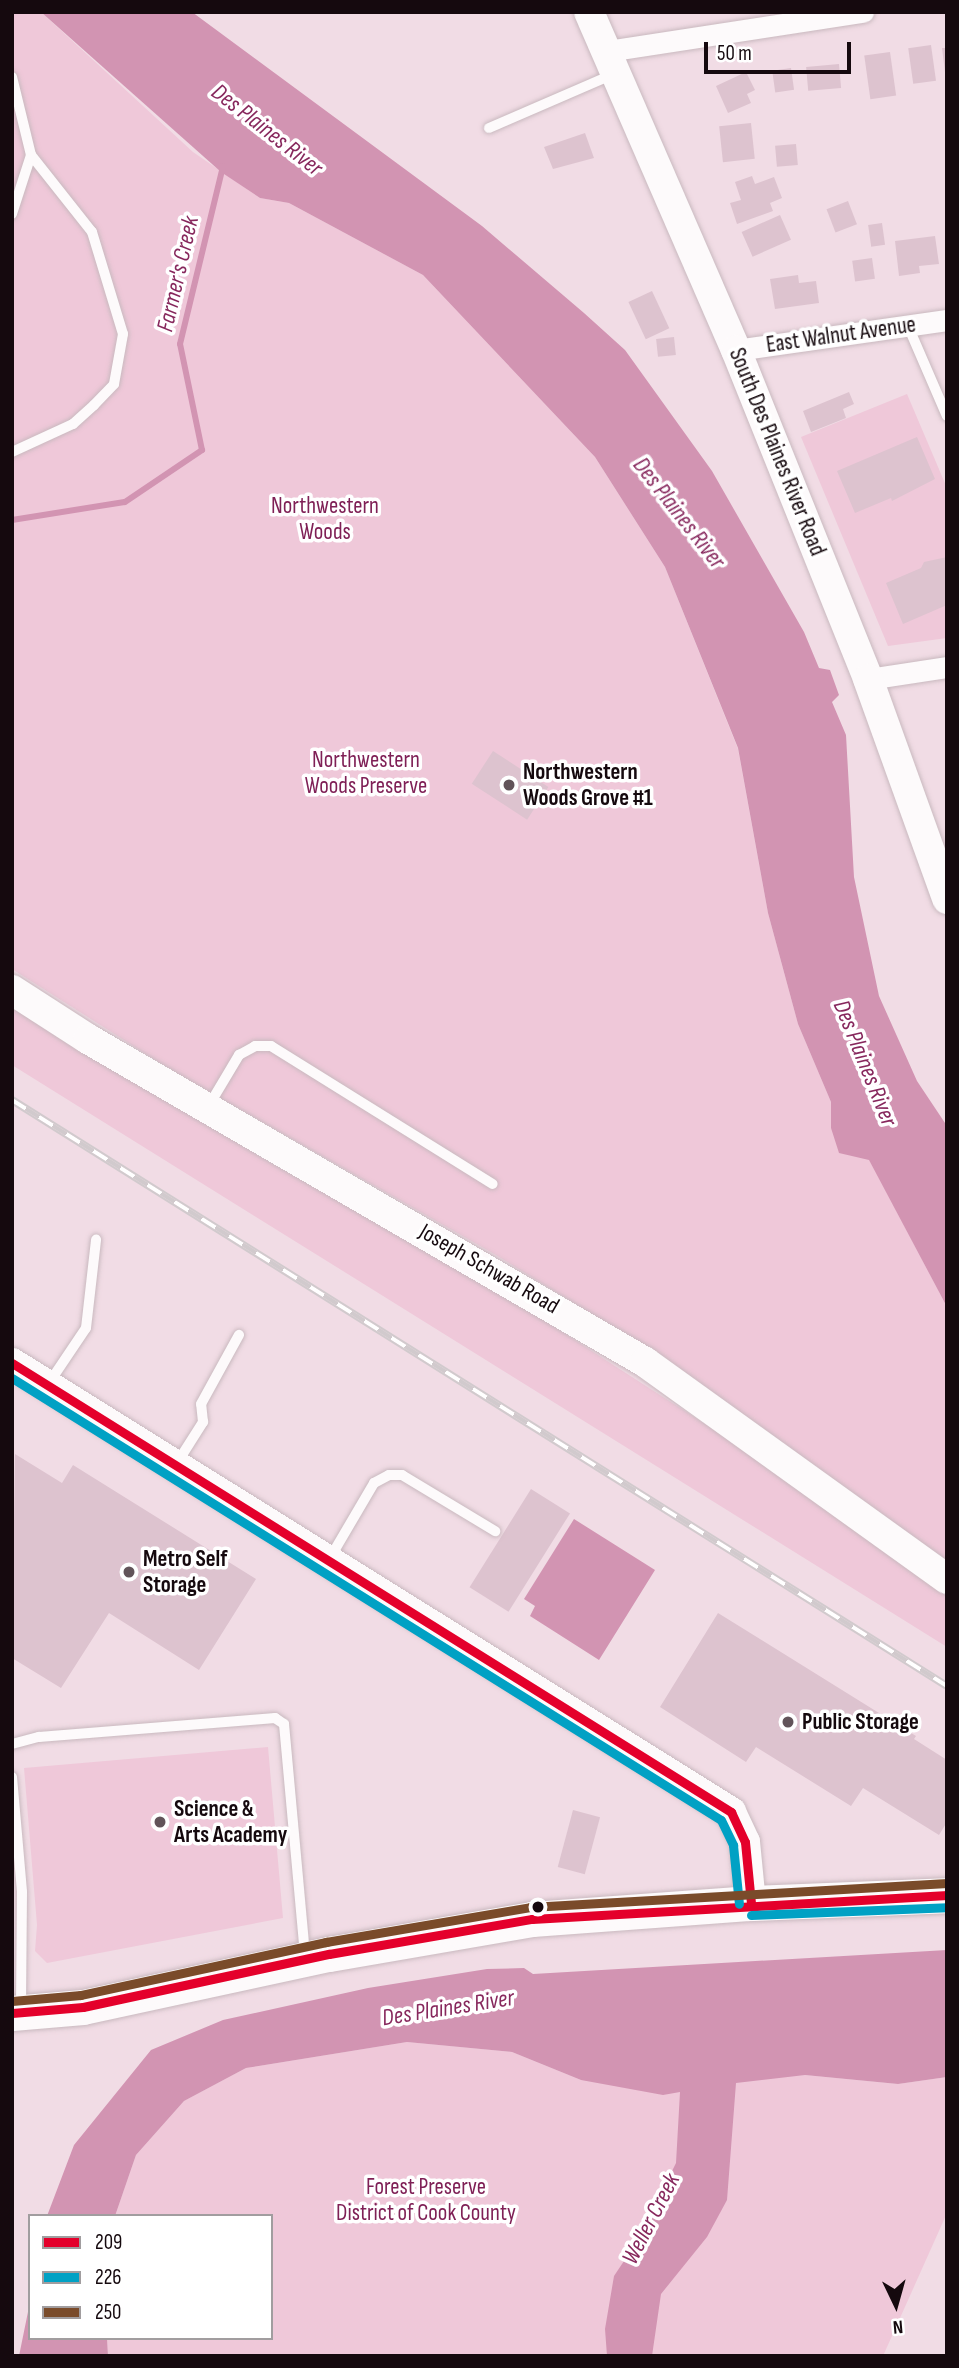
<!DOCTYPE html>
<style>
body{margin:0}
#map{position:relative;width:959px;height:2368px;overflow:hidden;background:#f1dce5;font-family:"Sofia Sans Condensed",sans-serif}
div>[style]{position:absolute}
.green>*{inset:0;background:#efc8d9}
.water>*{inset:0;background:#d294b2}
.stream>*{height:6px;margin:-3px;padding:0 3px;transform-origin:3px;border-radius:3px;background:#d294b2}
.building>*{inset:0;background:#ddc3cf;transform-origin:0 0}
.roads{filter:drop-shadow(0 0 2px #c9b9bf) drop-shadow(0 0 2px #c9b9bf)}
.lane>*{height:10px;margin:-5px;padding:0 5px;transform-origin:5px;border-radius:5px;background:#fdfafb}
.street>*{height:21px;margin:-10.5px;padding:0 10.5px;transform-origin:10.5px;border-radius:10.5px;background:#fdfafb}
.secondary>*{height:30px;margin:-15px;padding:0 15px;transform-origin:15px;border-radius:15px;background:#fdfafb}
.primary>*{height:35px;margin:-17.5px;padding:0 17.5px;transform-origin:17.5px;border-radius:17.5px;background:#fdfafb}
.rail>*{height:8px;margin-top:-4px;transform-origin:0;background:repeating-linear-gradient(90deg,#fff 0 16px,#d1cacd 0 32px);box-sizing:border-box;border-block:2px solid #d1cacd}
.bus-1>*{height:9px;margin:-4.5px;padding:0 4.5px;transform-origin:4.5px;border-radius:4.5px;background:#e4002b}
.bus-2>*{height:9px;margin:-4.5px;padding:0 4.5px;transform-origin:4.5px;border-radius:4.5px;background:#01a1c4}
.bus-3>*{height:9px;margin:-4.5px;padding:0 4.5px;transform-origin:4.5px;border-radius:4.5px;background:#7a4b2a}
.dots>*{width:19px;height:19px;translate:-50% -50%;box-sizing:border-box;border:4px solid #fff;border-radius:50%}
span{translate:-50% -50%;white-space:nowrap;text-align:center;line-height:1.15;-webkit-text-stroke:7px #fff;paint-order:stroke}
.street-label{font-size:23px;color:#15090e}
.park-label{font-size:23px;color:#7f2056}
.poi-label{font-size:23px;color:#15090e;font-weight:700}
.left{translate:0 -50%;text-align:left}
.water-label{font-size:24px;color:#87285d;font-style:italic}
.frame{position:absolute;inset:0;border:14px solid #15090e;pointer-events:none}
.legend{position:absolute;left:28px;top:2214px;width:245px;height:126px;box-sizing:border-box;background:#fff;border:2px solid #a19d9f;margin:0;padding:9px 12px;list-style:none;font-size:21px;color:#15090e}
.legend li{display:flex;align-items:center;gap:14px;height:35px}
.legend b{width:35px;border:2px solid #a19d9f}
.north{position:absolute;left:861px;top:2270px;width:70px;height:70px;-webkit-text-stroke:5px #fff;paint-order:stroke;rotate:175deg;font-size:19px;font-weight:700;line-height:28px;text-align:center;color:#15090e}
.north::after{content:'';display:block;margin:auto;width:24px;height:32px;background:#15090e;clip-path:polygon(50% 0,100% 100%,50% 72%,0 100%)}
.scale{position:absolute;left:704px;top:42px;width:147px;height:32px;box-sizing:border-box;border:4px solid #15090e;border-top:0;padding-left:9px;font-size:21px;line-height:24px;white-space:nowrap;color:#15090e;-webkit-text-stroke:5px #fff;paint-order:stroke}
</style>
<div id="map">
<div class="green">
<i style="clip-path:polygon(12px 12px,41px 12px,193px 152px,260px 198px,289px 203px,423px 275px,595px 457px,665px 567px,738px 749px,768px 913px,798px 1024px,831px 1102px,831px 1128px,869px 1159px,947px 1307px,947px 1564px,660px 1356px,496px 1255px,176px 1073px,12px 969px)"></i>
<i style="clip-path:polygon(907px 394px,947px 488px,947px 638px,888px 646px,801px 437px)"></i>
<i style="clip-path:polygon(12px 1006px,262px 1158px,514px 1301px,823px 1500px,947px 1596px,947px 1647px,12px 1065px)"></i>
<i style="clip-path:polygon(268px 1747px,283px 1918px,47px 1963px,35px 1951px,37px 1925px,24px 1768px)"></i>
<i style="clip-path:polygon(407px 2042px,512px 2052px,581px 2080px,805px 2075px,898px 2084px,947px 2077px,947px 2213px,883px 2356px,108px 2356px,107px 2338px,271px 2338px,271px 2216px,115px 2216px,136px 2155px,184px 2101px,246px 2068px)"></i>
</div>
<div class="water">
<i style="clip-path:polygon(41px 12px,192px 12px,482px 226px,584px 313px,625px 350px,712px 471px,804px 632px,819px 668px,830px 670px,839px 695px,832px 702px,846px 735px,854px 877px,879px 996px,917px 1081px,947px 1126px,947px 1307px,869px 1160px,839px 1153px,831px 1128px,831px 1102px,798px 1024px,768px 913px,738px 748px,665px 567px,595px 457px,423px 275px,289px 203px,260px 198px,221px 172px)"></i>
<i style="clip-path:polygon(574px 1519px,655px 1570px,599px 1660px,530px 1616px,535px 1606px,524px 1599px)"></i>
<i style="clip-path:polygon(947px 1950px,947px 2077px,898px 2084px,805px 2075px,736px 2083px,727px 2200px,707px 2237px,661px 2294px,652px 2356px,607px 2356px,605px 2329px,614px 2276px,638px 2240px,676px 2163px,680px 2092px,663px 2095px,581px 2080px,512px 2052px,407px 2042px,246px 2068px,184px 2101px,136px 2155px,115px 2216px,47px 2216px,74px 2145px,151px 2050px,223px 2020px,368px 1988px,487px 1969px,524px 1968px,533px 1974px)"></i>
<i style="clip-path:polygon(30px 2302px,30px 2338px,107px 2338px,108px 2356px,19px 2356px)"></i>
</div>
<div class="stream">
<i style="left:12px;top:520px;width:114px;rotate:-9.1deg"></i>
<i style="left:125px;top:502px;width:93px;rotate:-34deg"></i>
<i style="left:202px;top:450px;width:108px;rotate:-101.7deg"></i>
<i style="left:180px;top:344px;width:183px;rotate:-76.4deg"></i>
</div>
<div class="building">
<i style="left:931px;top:45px;width:36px;height:23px;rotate:82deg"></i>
<i style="clip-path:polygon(942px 48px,947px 48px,947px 72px,945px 72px)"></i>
<i style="left:890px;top:52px;width:44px;height:26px;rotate:82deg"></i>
<i style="left:839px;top:64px;width:24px;height:33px;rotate:85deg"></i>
<i style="left:791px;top:68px;width:22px;height:19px;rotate:82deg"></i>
<i style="clip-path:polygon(746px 72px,755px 90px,747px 94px,751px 103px,728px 113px,716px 86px)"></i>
<i style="left:751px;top:123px;width:36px;height:32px;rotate:84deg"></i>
<i style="clip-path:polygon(585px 133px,594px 158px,553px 169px,544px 147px)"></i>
<i style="left:796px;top:144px;width:21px;height:21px;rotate:85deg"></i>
<i style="clip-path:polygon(752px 176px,755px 184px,774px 177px,782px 198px,770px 203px,773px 211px,737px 224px,730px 203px,741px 200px,735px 182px)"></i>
<i style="left:848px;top:201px;width:25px;height:23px;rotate:69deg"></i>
<i style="left:780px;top:215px;width:27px;height:42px;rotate:66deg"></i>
<i style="left:882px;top:223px;width:22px;height:14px;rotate:82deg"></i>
<i style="clip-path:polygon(935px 236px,939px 264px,919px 266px,920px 273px,899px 276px,895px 241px)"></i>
<i style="left:872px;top:258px;width:21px;height:20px;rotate:82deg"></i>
<i style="clip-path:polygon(798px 275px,799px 283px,816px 281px,819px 303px,775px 309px,770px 279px)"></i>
<i style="left:652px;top:291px;width:41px;height:26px;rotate:65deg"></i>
<i style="left:674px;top:337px;width:18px;height:18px;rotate:84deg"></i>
<i style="clip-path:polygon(849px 392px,854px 404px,843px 409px,846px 418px,811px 432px,803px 411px)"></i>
<i style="clip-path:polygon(917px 437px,935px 479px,892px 501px,891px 498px,855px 513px,837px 471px)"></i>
<i style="clip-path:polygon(947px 557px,947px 605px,903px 624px,886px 583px,921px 568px,924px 562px)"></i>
<i style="left:493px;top:751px;width:66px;height:39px;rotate:33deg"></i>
<i style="clip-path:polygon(15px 1454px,62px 1483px,73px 1465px,256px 1579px,199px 1670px,109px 1613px,61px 1688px,12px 1658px)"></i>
<i style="left:531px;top:1489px;width:46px;height:116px;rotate:32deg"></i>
<i style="clip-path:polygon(718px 1613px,916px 1736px,914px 1739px,947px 1760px,947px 1822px,939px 1835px,863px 1788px,851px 1806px,756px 1747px,746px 1762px,660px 1707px)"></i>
<i style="left:573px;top:1810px;width:28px;height:59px;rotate:15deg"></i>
</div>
<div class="roads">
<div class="lane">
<i style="left:12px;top:77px;width:80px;rotate:76.3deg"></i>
<i style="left:31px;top:155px;width:62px;rotate:107.9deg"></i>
<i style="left:489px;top:128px;width:136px;rotate:-23.4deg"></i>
<i style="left:908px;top:326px;width:98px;rotate:66.6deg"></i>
<i style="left:12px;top:452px;width:67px;rotate:-24.7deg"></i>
<i style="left:73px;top:424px;width:28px;rotate:-42deg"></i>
<i style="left:94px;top:405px;width:29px;rotate:-46deg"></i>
<i style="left:114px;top:384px;width:51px;rotate:-79.8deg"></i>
<i style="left:123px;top:334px;width:107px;rotate:-106.9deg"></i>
<i style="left:92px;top:232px;width:98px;rotate:-128.4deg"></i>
<i style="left:208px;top:1107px;width:61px;rotate:-59.2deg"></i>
<i style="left:239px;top:1055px;width:18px;rotate:-29deg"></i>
<i style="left:255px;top:1046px;width:16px"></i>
<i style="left:271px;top:1046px;width:261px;rotate:31.9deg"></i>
<i style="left:49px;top:1383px;width:66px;rotate:-56.1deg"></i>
<i style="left:86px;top:1328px;width:89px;rotate:-83.5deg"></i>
<i style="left:177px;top:1463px;width:49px;rotate:-57.6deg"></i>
<i style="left:203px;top:1422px;width:18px;rotate:-96deg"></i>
<i style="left:201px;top:1404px;width:79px;rotate:-61.2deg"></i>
<i style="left:330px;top:1558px;width:87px;rotate:-59.6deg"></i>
<i style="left:374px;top:1483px;width:17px;rotate:-28deg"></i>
<i style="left:389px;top:1475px;width:13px"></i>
<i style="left:402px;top:1475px;width:109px;rotate:31.1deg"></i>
<i style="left:12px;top:1744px;width:28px;rotate:-15deg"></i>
<i style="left:39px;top:1737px;width:237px;rotate:-4.6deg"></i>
<i style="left:275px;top:1718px;width:11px;rotate:34deg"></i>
<i style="left:284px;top:1724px;width:231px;rotate:84.8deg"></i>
<i style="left:12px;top:1777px;width:115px;rotate:85deg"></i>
<i style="left:22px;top:1892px;width:116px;rotate:90.5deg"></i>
</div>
<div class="street">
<i style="left:607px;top:51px;width:259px;rotate:-8.7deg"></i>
<i style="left:736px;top:350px;width:213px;rotate:-8.1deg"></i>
<i style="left:868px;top:679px;width:80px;rotate:-8.6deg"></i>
</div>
<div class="secondary">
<i style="left:589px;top:12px;width:369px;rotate:66.5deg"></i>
<i style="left:736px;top:350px;width:354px;rotate:68.1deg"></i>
<i style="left:868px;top:679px;width:234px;rotate:70.2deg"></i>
<i style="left:12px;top:990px;width:90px;rotate:32.8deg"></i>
<i style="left:88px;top:1039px;width:644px;rotate:30.11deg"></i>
<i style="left:645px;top:1362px;width:372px;rotate:35.7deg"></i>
<i style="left:12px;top:1363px;width:848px;rotate:31.98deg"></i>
<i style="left:731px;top:1812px;width:33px;rotate:65deg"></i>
<i style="left:745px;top:1842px;width:61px;rotate:84.4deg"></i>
</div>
<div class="primary">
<i style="left:12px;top:2013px;width:71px;rotate:-4.8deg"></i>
<i style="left:83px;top:2007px;width:252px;rotate:-12.2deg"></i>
<i style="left:329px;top:1954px;width:206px;rotate:-9.8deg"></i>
<i style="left:532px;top:1919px;width:220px;rotate:-4.2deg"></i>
<i style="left:751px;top:1903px;width:196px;rotate:-2.3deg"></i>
</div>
</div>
<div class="rail">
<i style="left:12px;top:1100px;width:1103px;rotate:32.08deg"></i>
</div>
<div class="bus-1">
<i style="left:12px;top:1363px;width:848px;rotate:31.98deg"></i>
<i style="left:731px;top:1812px;width:33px;rotate:65deg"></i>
<i style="left:745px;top:1842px;width:61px;rotate:84.4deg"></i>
<i style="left:12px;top:2013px;width:71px;rotate:-4.8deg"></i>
<i style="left:83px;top:2007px;width:252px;rotate:-12.2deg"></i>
<i style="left:329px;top:1954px;width:206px;rotate:-9.8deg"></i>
<i style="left:532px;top:1919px;width:416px;rotate:-3.3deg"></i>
</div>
<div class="bus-2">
<i style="left:12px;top:1378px;width:835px;rotate:31.94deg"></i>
<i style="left:721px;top:1820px;width:28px;rotate:64deg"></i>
<i style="left:733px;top:1845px;width:59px;rotate:84.2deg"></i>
<i style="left:751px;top:1915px;width:196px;rotate:-2.3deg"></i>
</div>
<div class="bus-3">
<i style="left:12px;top:2001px;width:69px;rotate:-5deg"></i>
<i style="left:81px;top:1995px;width:251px;rotate:-12.2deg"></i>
<i style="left:326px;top:1942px;width:207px;rotate:-9.7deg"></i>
<i style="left:530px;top:1907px;width:418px;rotate:-3.3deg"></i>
</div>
<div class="dots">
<i style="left:509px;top:785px;background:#625359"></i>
<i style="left:129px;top:1572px;background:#625359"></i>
<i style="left:788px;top:1722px;background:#625359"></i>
<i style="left:160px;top:1822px;background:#625359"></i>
<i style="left:538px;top:1907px;background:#15090e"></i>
</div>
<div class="street-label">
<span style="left:841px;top:335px;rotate:-8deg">East Walnut Avenue</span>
<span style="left:777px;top:452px;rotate:68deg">South Des Plaines River Road</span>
<span style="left:489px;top:1269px;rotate:30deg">Joseph Schwab Road</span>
</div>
<div class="park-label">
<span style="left:325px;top:519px">Northwestern<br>Woods</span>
<span style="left:366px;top:773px">Northwestern<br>Woods Preserve</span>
<span style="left:426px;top:2200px">Forest Preserve<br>District of Cook County</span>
</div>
<div class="poi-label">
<span class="left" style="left:523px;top:785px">Northwestern<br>Woods Grove #1</span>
<span class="left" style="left:143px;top:1572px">Metro Self<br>Storage</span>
<span class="left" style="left:802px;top:1722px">Public Storage</span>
<span class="left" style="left:174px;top:1822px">Science &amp;<br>Arts Academy</span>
</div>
<div class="water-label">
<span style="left:267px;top:130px;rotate:38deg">Des Plaines River</span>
<span style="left:178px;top:274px;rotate:-77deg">Farmer's Creek</span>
<span style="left:679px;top:513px;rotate:52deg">Des Plaines River</span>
<span style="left:865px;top:1063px;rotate:68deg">Des Plaines River</span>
<span style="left:448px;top:2008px;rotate:-9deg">Des Plaines River</span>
<span style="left:651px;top:2219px;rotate:-63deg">Weller Creek</span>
</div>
<div class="frame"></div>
<ul class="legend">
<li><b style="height:9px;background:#e4002b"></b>209</li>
<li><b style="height:9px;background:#01a1c4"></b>226</li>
<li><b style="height:9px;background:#7a4b2a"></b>250</li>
</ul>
<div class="north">N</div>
<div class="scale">50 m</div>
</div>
